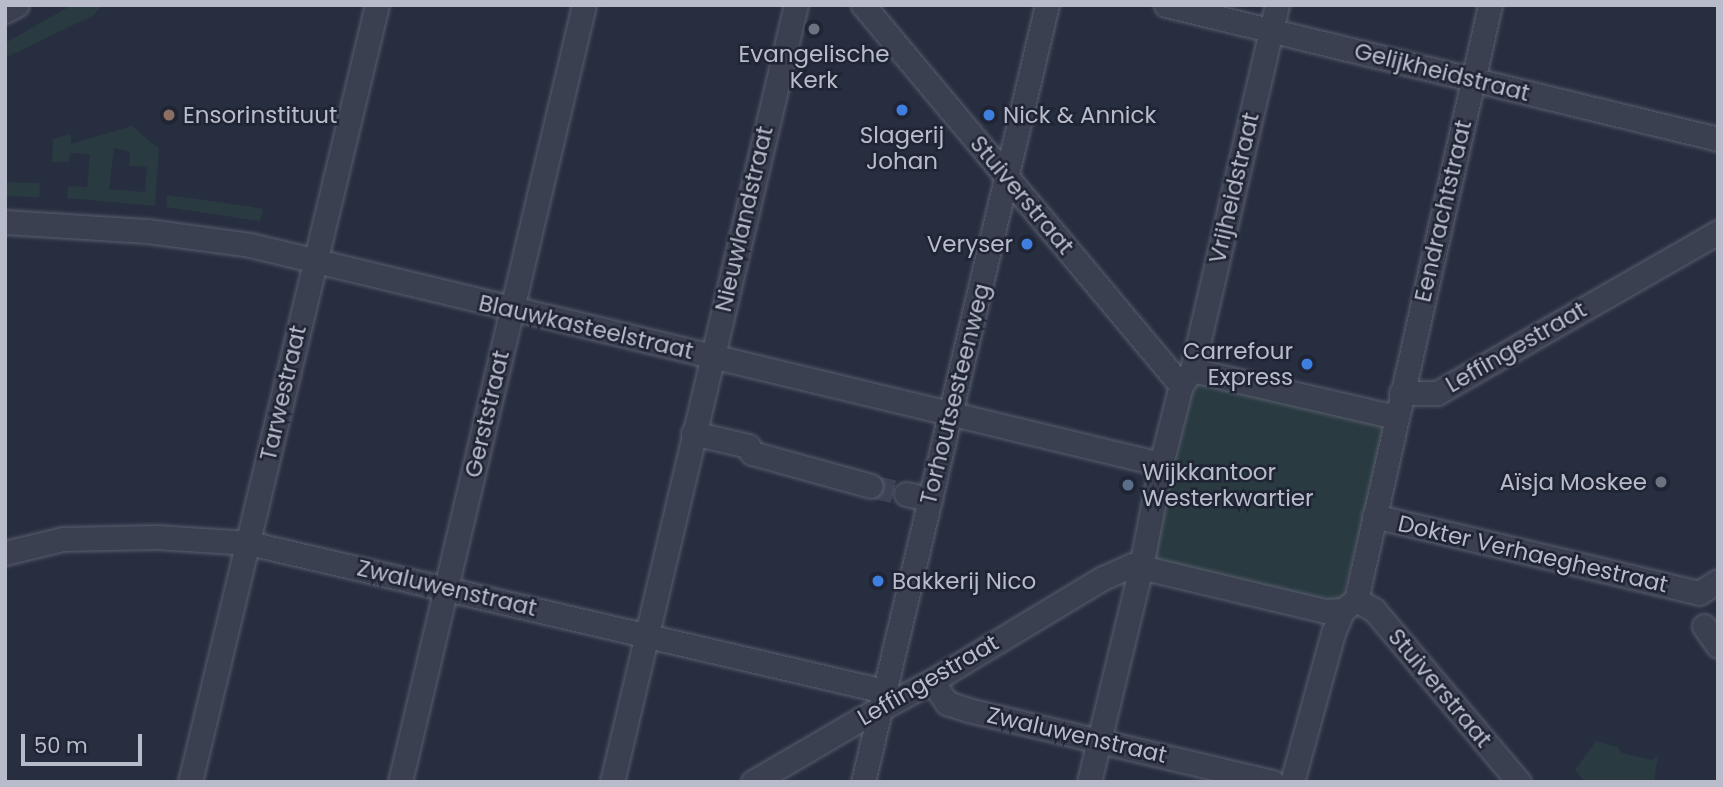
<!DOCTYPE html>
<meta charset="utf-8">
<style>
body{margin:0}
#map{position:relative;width:1723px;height:787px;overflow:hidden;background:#272e40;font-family:Poppins,sans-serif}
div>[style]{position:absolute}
.green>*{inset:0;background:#293a41;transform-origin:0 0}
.minor-tunnel>*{height:23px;margin-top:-11.5px;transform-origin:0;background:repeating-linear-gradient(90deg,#3d4355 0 23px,transparent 0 34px)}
.roads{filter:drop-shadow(0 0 2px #595e6d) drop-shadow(0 0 2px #595e6d)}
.minor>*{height:23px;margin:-11.5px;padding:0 11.5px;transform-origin:11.5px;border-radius:11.5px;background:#3b4050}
.dots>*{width:19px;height:19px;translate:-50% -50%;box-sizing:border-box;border:4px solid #202535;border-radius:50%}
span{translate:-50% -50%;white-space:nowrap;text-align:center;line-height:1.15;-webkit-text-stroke:5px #202535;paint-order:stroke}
.poi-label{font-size:23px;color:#b8bcca}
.left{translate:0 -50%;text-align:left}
.right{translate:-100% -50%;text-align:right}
.street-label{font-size:23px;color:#b8bcca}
.frame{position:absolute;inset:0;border:7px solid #b8bcca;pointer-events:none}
.scale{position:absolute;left:21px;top:734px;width:121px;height:32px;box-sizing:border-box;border:4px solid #b8bcca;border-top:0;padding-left:9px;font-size:21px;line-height:24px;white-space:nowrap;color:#b8bcca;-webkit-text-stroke:5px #202535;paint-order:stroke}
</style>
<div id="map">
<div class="green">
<i style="clip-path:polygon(72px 5px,102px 5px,94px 15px,5px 58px,5px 43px)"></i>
<i style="clip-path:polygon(evenodd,132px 126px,159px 149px,155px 206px,67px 198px,68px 186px,87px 187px,90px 154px,70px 153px,69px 162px,52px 162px,53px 139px,71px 134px,71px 144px,132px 126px,114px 148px,130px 152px,129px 166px,147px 167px,145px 192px,109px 189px,114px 148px)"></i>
<i style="left:5px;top:182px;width:35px;height:14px;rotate:2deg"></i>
<i style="clip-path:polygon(167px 195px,247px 206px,263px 209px,260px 221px,166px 207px)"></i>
<i style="clip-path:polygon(1197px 382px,1383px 426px,1386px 430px,1344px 592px,1349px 593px,1340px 604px,1152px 559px,1190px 401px,1185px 399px)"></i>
<i style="clip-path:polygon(1596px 741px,1618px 747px,1622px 753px,1652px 760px,1658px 756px,1654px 782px,1585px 782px,1575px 770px)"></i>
</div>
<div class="minor-tunnel">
<i style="left:871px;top:486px;width:36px;rotate:13deg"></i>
</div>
<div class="roads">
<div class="minor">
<i style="left:863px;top:5px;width:496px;rotate:50.1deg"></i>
<i style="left:1166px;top:5px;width:568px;rotate:13.64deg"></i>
<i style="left:5px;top:11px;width:13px;rotate:-27deg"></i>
<i style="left:5px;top:222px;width:142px;rotate:3.6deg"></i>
<i style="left:147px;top:231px;width:104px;rotate:7.7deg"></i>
<i style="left:250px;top:245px;width:937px;rotate:13.52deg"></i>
<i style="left:1192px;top:370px;width:208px;rotate:13deg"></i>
<i style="left:1401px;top:393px;width:36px"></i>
<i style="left:1437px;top:393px;width:324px;rotate:-29.8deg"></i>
<i style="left:693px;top:433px;width:57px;rotate:13.3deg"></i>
<i style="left:748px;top:446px;width:8px;rotate:60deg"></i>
<i style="left:752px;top:453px;width:123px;rotate:15.5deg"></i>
<i style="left:906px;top:494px;width:25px;rotate:12deg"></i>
<i style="left:1374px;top:516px;width:334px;rotate:13.3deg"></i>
<i style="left:1699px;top:593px;width:22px;rotate:-32deg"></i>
<i style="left:5px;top:553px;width:60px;rotate:-13.6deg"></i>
<i style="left:63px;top:539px;width:93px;rotate:-1.2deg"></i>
<i style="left:156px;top:537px;width:93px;rotate:3.7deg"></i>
<i style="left:249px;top:543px;width:652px;rotate:13.12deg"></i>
<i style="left:1356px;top:600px;width:21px;rotate:29deg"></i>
<i style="left:1374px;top:610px;width:225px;rotate:49.9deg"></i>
<i style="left:1704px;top:626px;width:24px;rotate:55deg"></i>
<i style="left:932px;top:681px;width:27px;rotate:56deg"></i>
<i style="left:947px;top:703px;width:22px;rotate:18deg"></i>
<i style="left:968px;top:710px;width:313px;rotate:13.3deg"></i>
<i style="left:190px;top:782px;width:799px;rotate:-76.47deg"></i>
<i style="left:400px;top:782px;width:798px;rotate:-76.68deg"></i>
<i style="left:612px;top:782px;width:798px;rotate:-76.68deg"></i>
<i style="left:753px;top:782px;width:125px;rotate:-30.3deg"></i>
<i style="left:861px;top:719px;width:81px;rotate:-28.2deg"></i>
<i style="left:932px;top:681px;width:200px;rotate:-31.1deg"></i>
<i style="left:1103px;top:578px;width:32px;rotate:-24deg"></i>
<i style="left:1132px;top:565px;width:198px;rotate:13.4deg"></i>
<i style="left:1325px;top:611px;width:18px;rotate:-3deg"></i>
<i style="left:1343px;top:610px;width:16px;rotate:-38deg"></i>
<i style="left:1356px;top:600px;width:610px;rotate:-77.31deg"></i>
<i style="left:863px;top:782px;width:798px;rotate:-76.68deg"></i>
<i style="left:1089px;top:782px;width:221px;rotate:-76.4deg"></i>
<i style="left:1141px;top:567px;width:105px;rotate:-79deg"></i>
<i style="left:1161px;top:464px;width:81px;rotate:-75.8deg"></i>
<i style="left:1181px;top:385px;width:19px;rotate:-54deg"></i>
<i style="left:1192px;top:370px;width:375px;rotate:-76.9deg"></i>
<i style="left:1292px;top:782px;width:155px;rotate:-74.6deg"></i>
<i style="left:1333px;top:633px;width:25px;rotate:-67deg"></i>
</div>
</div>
<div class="dots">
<i style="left:814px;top:29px;background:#6b7280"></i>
<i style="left:902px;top:110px;background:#3f7fe0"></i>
<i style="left:169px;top:115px;background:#8d6e63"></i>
<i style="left:989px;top:115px;background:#3f7fe0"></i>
<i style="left:1027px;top:244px;background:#3f7fe0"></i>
<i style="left:1307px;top:364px;background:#3f7fe0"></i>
<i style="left:1661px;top:482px;background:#6b7280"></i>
<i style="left:1128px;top:485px;background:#5c6f8a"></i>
<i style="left:878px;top:581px;background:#3f7fe0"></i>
</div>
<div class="poi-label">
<span style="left:814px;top:67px">Evangelische<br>Kerk</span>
<span class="left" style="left:183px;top:115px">Ensorinstituut</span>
<span class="left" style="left:1003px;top:115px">Nick &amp; Annick</span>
<span style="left:902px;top:148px">Slagerij<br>Johan</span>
<span class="right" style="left:1013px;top:244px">Veryser</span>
<span class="right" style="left:1293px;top:364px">Carrefour<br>Express</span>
<span class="left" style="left:1142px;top:485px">Wijkkantoor<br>Westerkwartier</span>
<span class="right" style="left:1647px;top:482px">Aïsja Moskee</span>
<span class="left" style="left:892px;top:581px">Bakkerij Nico</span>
</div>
<div class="street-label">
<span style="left:1442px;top:72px;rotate:14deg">Gelijkheidstraat</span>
<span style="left:1234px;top:188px;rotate:-77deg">Vrijheidstraat</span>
<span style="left:1022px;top:195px;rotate:50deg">Stuiverstraat</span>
<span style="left:1443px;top:211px;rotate:-77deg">Eendrachtstraat</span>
<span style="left:744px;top:219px;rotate:-77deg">Nieuwlandstraat</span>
<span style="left:586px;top:327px;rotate:13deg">Blauwkasteelstraat</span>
<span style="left:1516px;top:347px;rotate:-30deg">Leffingestraat</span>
<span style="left:283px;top:393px;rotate:-77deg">Tarwestraat</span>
<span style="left:955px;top:394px;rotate:-76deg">Torhoutsesteenweg</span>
<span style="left:487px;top:414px;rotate:-77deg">Gerststraat</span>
<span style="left:1533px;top:554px;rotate:13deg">Dokter Verhaeghestraat</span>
<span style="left:447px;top:588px;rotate:13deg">Zwaluwenstraat</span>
<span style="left:928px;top:680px;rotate:-30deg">Leffingestraat</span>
<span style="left:1440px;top:688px;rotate:50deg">Stuiverstraat</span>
<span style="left:1077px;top:735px;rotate:13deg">Zwaluwenstraat</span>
</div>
<div class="frame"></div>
<div class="scale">50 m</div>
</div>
